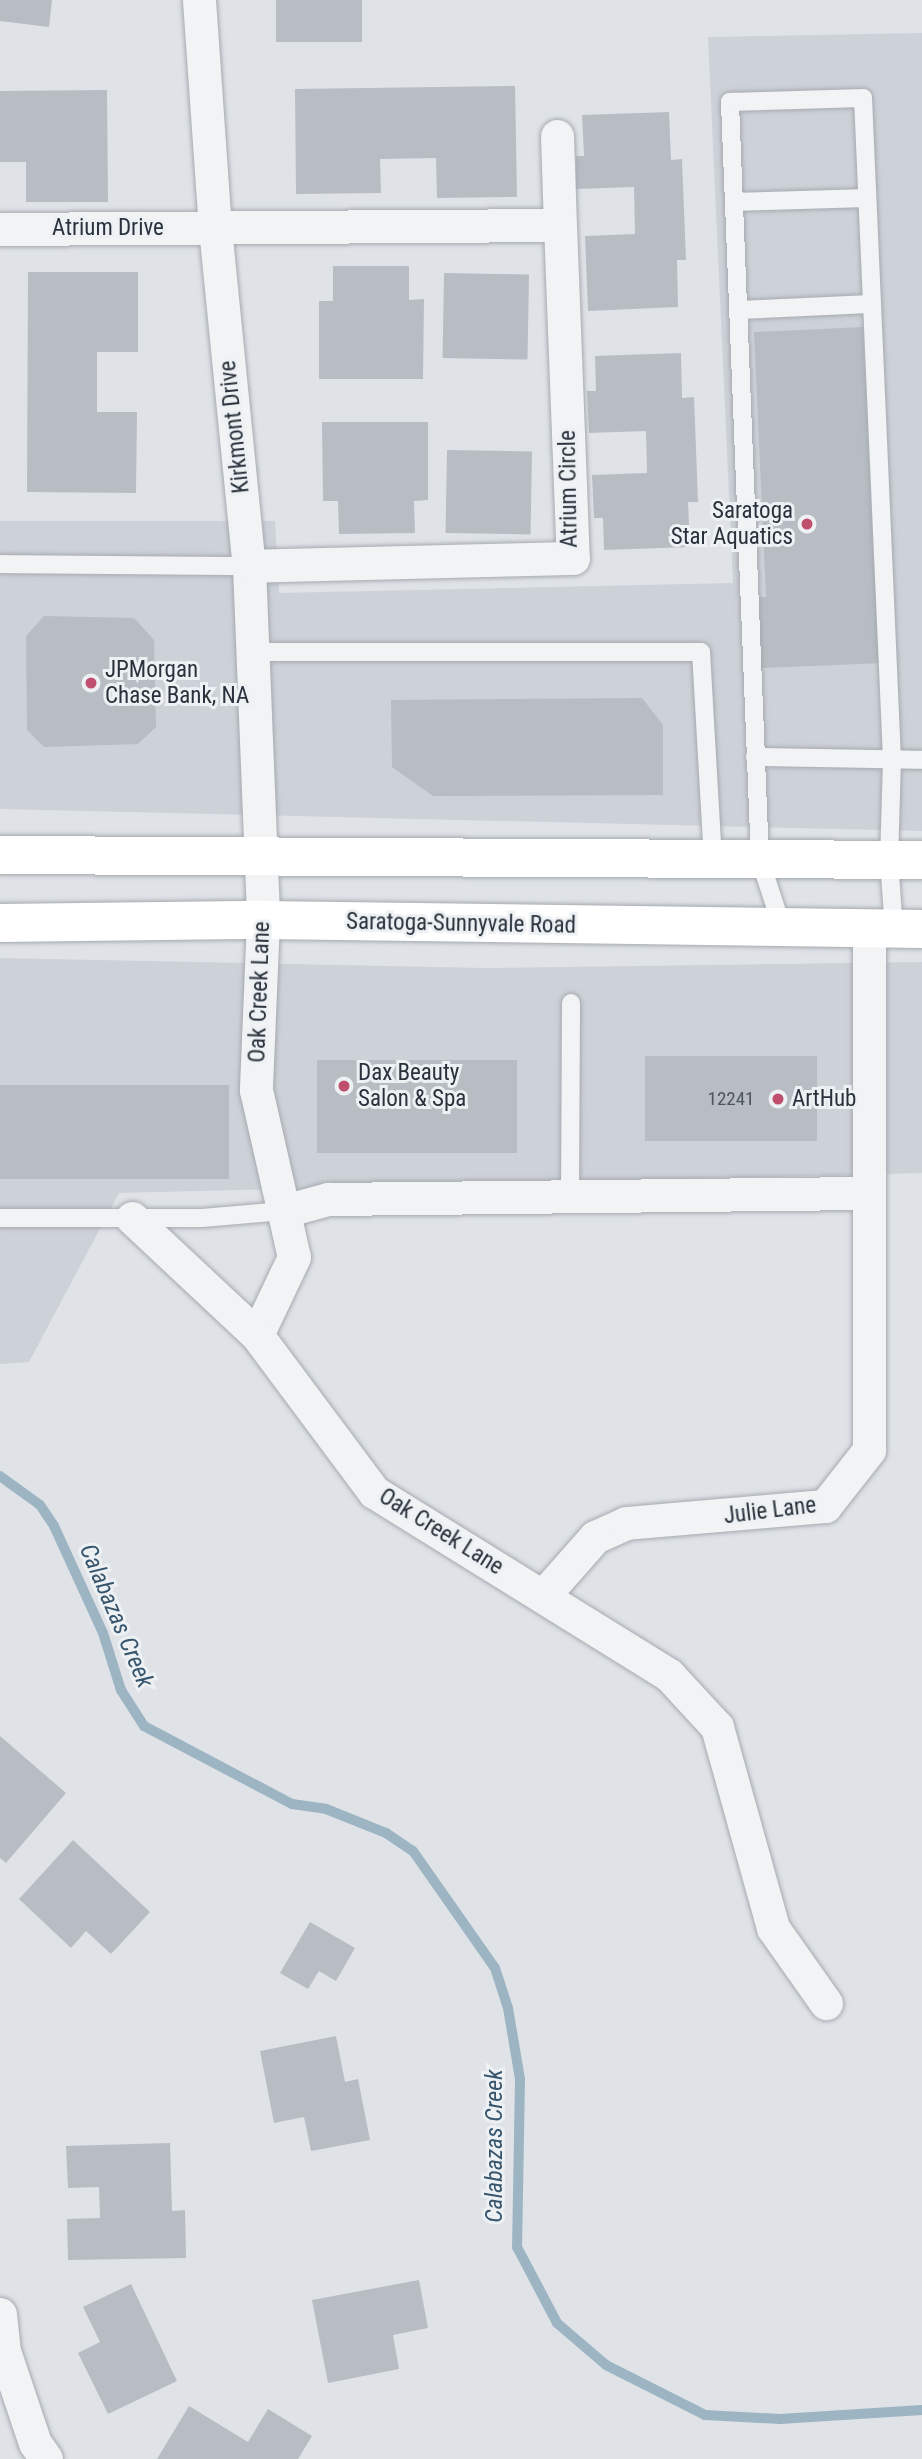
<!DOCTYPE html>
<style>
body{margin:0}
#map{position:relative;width:922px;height:2459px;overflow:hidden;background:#dfe3e7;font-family:"Roboto Condensed",sans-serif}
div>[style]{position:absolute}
.built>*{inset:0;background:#cdd2d8}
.stream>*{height:10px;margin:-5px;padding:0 5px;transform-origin:5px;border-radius:5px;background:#9db4c3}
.building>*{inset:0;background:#b7bdc3;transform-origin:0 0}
.roads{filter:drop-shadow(0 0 2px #a5aab0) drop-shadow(0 0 2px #a5aab0)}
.lane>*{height:18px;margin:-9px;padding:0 9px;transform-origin:9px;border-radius:9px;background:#f1f3f5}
.street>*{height:33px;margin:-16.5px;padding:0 16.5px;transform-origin:16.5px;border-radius:16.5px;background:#f1f3f5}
.primary>*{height:38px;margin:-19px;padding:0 19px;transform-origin:19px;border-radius:19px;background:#fff}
.dots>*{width:19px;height:19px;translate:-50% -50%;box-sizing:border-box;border:4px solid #eef1f4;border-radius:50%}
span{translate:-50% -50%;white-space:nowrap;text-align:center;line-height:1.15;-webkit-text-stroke:6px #eef1f4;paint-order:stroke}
.number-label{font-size:19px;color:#4c555e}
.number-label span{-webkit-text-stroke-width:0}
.street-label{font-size:23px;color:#29323c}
.poi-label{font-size:23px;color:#29323c}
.right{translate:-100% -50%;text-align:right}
.left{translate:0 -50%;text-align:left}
.water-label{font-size:24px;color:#37556c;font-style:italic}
</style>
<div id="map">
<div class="built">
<i style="clip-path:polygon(922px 33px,922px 831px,0 809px,0 521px,275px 521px,279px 593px,733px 583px,708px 37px)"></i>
<i style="clip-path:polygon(0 958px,484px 968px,922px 962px,922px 1173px,119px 1193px,29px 1362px,0 1364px)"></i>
</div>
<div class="stream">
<i style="left:0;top:1476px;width:49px;rotate:35.9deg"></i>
<i style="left:40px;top:1505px;width:25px;rotate:56deg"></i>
<i style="left:54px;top:1526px;width:118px;rotate:65.4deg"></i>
<i style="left:103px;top:1633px;width:60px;rotate:72.5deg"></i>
<i style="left:121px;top:1690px;width:43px;rotate:57.4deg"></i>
<i style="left:144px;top:1726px;width:167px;rotate:27.8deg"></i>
<i style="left:292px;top:1804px;width:34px;rotate:8deg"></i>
<i style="left:326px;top:1809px;width:65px;rotate:21.8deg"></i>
<i style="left:386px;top:1833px;width:32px;rotate:34deg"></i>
<i style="left:413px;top:1851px;width:143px;rotate:55deg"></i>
<i style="left:495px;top:1968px;width:42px;rotate:72deg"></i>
<i style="left:508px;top:2008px;width:72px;rotate:80.4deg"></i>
<i style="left:520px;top:2079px;width:168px;rotate:91deg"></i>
<i style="left:517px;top:2247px;width:86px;rotate:62.2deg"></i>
<i style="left:557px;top:2323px;width:65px;rotate:40.6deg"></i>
<i style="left:606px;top:2365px;width:111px;rotate:26.8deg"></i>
<i style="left:705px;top:2415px;width:75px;rotate:3.1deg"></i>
<i style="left:780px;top:2419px;width:142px;rotate:-3.6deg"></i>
</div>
<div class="building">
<i style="clip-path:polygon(0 0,52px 0,49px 27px,0 21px)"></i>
<i style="left:276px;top:0;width:86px;height:42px"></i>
<i style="clip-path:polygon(515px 86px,517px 197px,437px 198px,436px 158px,380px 159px,381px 193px,296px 194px,295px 89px)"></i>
<i style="clip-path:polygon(107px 90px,108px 202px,26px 202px,26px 162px,0 162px,0 91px)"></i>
<i style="clip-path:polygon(669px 112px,671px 160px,682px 159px,686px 260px,677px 260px,678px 307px,588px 311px,585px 236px,635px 234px,634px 187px,576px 189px,576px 156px,584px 156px,582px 115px)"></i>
<i style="clip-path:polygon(333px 266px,409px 266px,409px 300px,424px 299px,423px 379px,319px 379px,319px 301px,333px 301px)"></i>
<i style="clip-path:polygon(28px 272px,138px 272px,138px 352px,97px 352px,97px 412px,137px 412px,136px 493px,27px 492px)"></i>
<i style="left:444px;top:273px;width:85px;height:85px;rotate:1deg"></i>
<i style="clip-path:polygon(863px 327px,875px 590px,880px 590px,883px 663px,760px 668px,756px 597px,766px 597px,754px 332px)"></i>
<i style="clip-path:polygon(681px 353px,682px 398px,694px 397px,698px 502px,688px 502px,690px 547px,604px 550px,603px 518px,594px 518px,592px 475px,647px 473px,646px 431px,589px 433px,587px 391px,596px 391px,595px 356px)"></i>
<i style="clip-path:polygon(322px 422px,428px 422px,428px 500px,414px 501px,415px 533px,339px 534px,338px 501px,323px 501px)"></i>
<i style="left:447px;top:450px;width:85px;height:83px;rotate:1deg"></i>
<i style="clip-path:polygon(44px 616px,134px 618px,154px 640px,156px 727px,138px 744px,44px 747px,27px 730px,26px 636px)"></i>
<i style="clip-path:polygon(642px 698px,663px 725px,663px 795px,433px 796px,392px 767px,391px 700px)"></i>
<i style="left:817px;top:1056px;width:85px;height:172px;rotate:90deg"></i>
<i style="left:517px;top:1060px;width:93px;height:200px;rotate:90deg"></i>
<i style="left:229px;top:1085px;width:94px;height:229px;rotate:90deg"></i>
<i style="clip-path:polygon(0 1736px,66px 1793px,6px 1863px,0 1858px)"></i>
<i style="clip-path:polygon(73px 1840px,150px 1912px,111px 1954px,86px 1931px,71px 1948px,19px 1899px)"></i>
<i style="clip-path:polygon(310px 1922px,355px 1948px,336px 1981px,319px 1971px,308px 1989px,280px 1973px)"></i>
<i style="clip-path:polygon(336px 2036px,345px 2082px,358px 2079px,370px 2140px,311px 2151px,304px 2117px,274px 2123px,260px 2051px)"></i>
<i style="clip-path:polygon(170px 2143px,172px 2211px,185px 2210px,186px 2258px,68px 2260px,67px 2219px,100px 2218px,99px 2187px,68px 2188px,66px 2146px)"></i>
<i style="clip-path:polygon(419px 2280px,428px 2328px,393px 2335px,399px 2369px,328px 2383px,312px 2300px)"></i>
<i style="clip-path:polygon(131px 2284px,177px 2381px,108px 2414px,78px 2353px,100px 2342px,83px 2307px)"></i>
<i style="clip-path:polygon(189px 2406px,248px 2442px,268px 2409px,312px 2436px,298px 2459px,157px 2459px)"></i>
</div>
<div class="roads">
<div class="lane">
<i style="left:734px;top:202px;width:133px;rotate:-1.7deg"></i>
<i style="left:738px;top:310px;width:134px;rotate:-2.6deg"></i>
<i style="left:0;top:564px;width:249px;rotate:0.5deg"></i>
<i style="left:251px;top:652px;width:450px"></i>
<i style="left:701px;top:652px;width:208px;rotate:86.7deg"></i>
<i style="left:755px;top:757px;width:167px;rotate:1deg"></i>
<i style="left:783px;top:930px;width:74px;rotate:-108.2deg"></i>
<i style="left:760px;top:860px;width:759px;rotate:-92.27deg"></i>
<i style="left:730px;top:102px;width:133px;rotate:-1.7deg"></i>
<i style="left:863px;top:98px;width:663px;rotate:87.49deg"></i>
<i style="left:892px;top:760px;width:100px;rotate:91.7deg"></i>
<i style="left:889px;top:860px;width:70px;rotate:85.9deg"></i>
<i style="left:570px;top:1197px;width:194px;rotate:-89.7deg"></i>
<i style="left:0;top:1218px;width:202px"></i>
<i style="left:202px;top:1218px;width:82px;rotate:-4.9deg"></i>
</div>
<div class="street">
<i style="left:199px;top:0;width:229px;rotate:86deg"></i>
<i style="left:215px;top:228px;width:340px;rotate:84.3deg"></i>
<i style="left:249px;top:566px;width:354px;rotate:87.7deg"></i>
<i style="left:263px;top:920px;width:170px;rotate:92.4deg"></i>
<i style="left:256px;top:1090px;width:171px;rotate:77.2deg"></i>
<i style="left:294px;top:1257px;width:86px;rotate:115.4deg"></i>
<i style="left:257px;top:1335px;width:196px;rotate:53.3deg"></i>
<i style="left:374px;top:1492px;width:347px;rotate:31.8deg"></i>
<i style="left:669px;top:1675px;width:71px;rotate:47.3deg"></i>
<i style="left:717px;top:1727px;width:209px;rotate:74.4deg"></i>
<i style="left:773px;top:1928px;width:92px;rotate:54.8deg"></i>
<i style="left:557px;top:136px;width:89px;rotate:88.1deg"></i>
<i style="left:0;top:229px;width:560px;rotate:-0.41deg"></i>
<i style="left:560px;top:225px;width:333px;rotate:87.8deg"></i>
<i style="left:573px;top:558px;width:324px;rotate:178.6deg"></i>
<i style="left:284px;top:1211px;width:46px;rotate:-15.3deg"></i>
<i style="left:328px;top:1199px;width:539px;rotate:-0.64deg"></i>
<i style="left:132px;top:1218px;width:171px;rotate:43.1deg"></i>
<i style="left:543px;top:1596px;width:79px;rotate:-48.6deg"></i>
<i style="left:595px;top:1537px;width:34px;rotate:-24deg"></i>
<i style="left:626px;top:1523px;width:200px;rotate:-4.9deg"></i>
<i style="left:825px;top:1506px;width:71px;rotate:-51.8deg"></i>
<i style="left:869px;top:1450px;width:519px;rotate:-90deg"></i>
<i style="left:0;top:2314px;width:37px;rotate:84deg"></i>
<i style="left:4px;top:2351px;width:97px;rotate:71.4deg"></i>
<i style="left:35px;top:2443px;width:19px;rotate:55deg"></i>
</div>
<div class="primary">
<i style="left:0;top:855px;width:922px;rotate:0.31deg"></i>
<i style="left:0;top:923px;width:263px;rotate:-0.7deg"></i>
<i style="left:263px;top:920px;width:659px;rotate:0.78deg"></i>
</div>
</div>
<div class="dots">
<i style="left:807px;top:524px;background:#c04f6d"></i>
<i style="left:91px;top:683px;background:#c04f6d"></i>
<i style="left:344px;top:1086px;background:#c04f6d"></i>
<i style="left:778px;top:1099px;background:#c04f6d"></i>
</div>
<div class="number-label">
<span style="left:731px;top:1099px">12241</span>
</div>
<div class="street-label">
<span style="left:108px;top:228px">Atrium Drive</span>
<span style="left:235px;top:427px;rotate:-96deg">Kirkmont Drive</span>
<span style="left:569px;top:489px;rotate:-91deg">Atrium Circle</span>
<span style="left:461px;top:924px;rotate:1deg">Saratoga-Sunnyvale Road</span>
<span style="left:260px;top:992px;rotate:-88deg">Oak Creek Lane</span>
<span style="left:770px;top:1511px;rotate:-7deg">Julie Lane</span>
<span style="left:441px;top:1532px;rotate:32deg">Oak Creek Lane</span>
</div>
<div class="poi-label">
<span class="right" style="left:793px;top:524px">Saratoga<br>Star Aquatics</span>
<span class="left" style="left:105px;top:683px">JPMorgan<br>Chase Bank, NA</span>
<span class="left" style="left:358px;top:1086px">Dax Beauty<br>Salon &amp; Spa</span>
<span class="left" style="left:792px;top:1099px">ArtHub</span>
</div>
<div class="water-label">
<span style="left:116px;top:1616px;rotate:67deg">Calabazas Creek</span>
<span style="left:495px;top:2146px;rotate:-90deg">Calabazas Creek</span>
</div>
</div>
